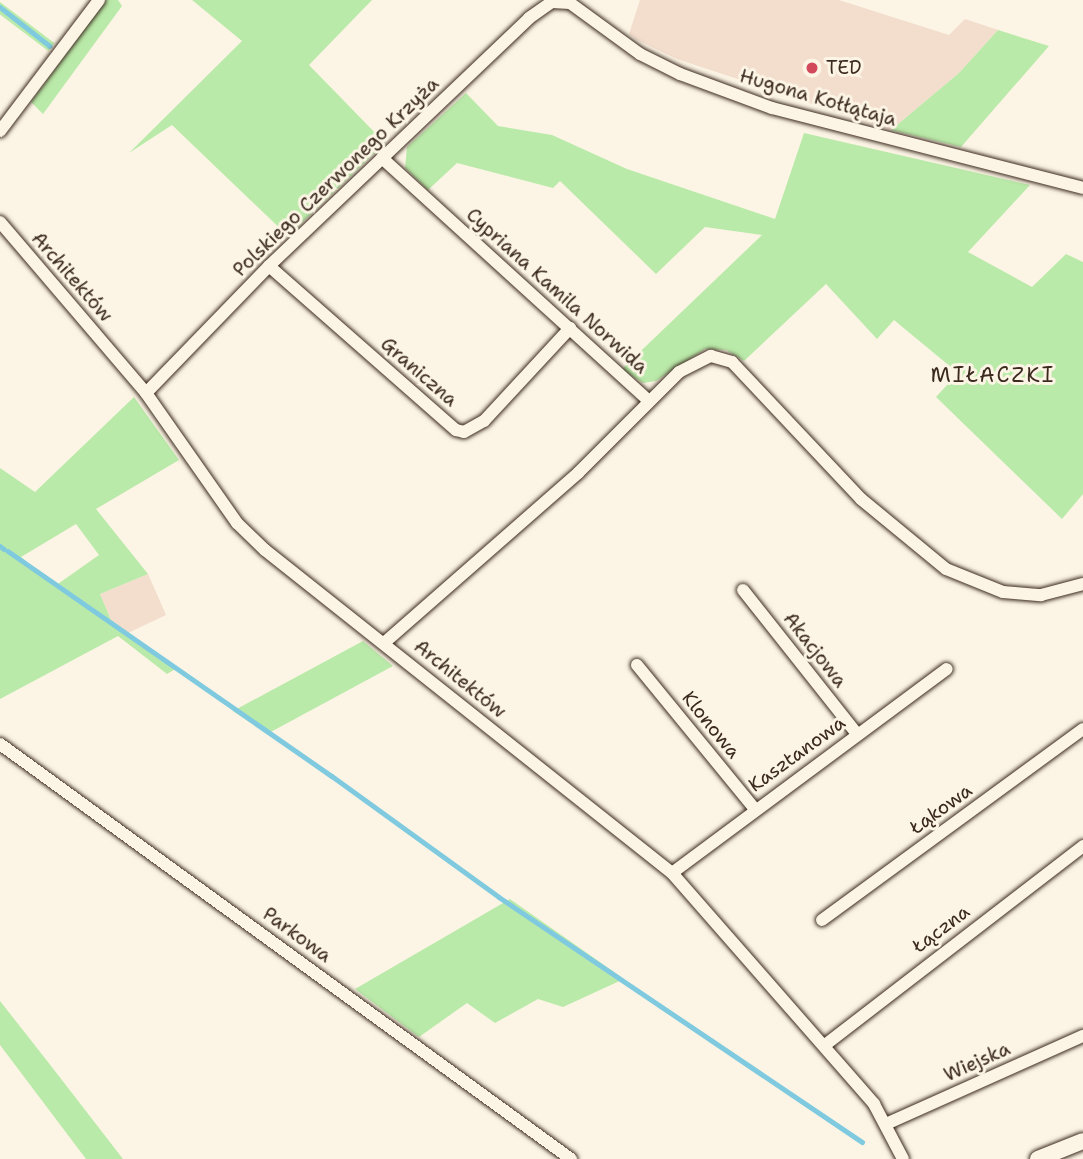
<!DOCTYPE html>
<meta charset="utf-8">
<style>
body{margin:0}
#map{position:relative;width:1083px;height:1159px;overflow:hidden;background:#fcf5e5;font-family:"Shantell Sans",sans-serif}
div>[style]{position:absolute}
.built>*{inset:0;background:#f3ddcd}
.green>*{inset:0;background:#baeaa9;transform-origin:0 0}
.stream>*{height:4.5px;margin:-2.25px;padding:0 2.25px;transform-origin:2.25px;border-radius:2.25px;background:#80cae0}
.roads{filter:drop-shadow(0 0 2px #3b2a1e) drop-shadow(0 0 2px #3b2a1e)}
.minor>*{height:12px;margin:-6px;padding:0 6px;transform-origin:6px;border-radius:6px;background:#fcf5e5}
.major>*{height:16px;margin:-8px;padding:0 8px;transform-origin:8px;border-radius:8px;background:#fcf5e5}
.dots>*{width:19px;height:19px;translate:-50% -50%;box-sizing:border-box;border:4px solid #fcf5e5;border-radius:50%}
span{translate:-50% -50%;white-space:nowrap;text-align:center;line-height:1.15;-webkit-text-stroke:6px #fcf5e5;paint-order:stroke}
.poi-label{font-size:19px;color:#3b2a1e}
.left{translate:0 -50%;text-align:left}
.street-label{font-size:19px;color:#3b2a1e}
.neighbourhood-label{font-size:21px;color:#3b2a1e;letter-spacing:2px}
</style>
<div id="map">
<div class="built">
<i style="clip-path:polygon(640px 0,839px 0,949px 35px,965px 19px,998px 30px,959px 73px,891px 130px,677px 59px,637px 40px,629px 34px)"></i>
<i style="clip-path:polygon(148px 574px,166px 615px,128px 633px,111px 620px,100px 594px)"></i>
</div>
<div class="green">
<i style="clip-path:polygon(106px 0,118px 0,122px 6px,43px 114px,31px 102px)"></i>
<i style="clip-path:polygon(192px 0,372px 0,309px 65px,385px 143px,288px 236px,172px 125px,129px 153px,242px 41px)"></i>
<i style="left:0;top:2px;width:68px;height:10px;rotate:37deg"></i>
<i style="clip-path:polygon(998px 30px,1049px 46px,961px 147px,891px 130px,959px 73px)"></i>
<i style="clip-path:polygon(466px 93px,498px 126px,552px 135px,627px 169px,775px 219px,804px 133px,1030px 185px,968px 252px,1032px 287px,1066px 254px,1083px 262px,1083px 494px,1062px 519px,936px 397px,958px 373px,894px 320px,877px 339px,826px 284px,744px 361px,726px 350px,705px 349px,656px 381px,643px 383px,622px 369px,762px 235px,705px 227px,656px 274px,560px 181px,553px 188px,457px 163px,428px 190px,405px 168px,407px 147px)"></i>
<i style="clip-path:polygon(evenodd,134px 397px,179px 460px,96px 509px,148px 574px,100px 594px,111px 620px,177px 668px,167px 674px,118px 636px,0 699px,0 468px,35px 492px,134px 397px,76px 524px,99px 555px,55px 586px,21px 557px,76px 524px)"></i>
<i style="clip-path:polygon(363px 641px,393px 666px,267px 734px,233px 711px)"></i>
<i style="clip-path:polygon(510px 899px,624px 979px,563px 1007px,538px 999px,495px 1023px,467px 1003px,419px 1037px,355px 989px)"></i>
<i style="clip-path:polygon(0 1001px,48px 1062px,123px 1159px,86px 1159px,0 1045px)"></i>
</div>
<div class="stream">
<i style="left:0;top:7px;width:63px;rotate:38deg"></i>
<i style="left:0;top:546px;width:5px;rotate:37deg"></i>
<i style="left:8px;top:551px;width:394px;rotate:34.8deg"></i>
<i style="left:332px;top:776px;width:206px;rotate:35.9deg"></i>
<i style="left:499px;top:897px;width:438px;rotate:34deg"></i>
</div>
<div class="roads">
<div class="minor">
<i style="left:0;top:131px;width:164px;rotate:-52.9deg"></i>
<i style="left:382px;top:158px;width:360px;rotate:42.3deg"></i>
<i style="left:0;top:222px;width:225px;rotate:49.5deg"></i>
<i style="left:146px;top:393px;width:159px;rotate:55deg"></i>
<i style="left:237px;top:523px;width:39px;rotate:44deg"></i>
<i style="left:265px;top:550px;width:520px;rotate:38.44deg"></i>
<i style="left:672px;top:873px;width:307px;rotate:48.8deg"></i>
<i style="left:874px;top:1104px;width:62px;rotate:62.2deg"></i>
<i style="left:269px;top:266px;width:249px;rotate:41.3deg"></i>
<i style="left:456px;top:430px;width:8px;rotate:14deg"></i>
<i style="left:464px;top:432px;width:23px;rotate:-29deg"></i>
<i style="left:484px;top:421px;width:127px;rotate:-47.2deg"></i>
<i style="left:146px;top:393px;width:177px;rotate:-45.9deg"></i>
<i style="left:269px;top:266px;width:359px;rotate:-43.6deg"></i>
<i style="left:529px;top:18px;width:28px;rotate:-35deg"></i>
<i style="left:552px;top:2px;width:18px;rotate:3deg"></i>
<i style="left:570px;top:3px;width:87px;rotate:36.1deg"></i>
<i style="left:640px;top:54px;width:45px;rotate:26.6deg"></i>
<i style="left:680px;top:74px;width:98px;rotate:20.3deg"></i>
<i style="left:772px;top:108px;width:321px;rotate:14.4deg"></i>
<i style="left:743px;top:590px;width:184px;rotate:51.6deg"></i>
<i style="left:384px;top:643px;width:258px;rotate:-41.2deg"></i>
<i style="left:578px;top:473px;width:143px;rotate:-45deg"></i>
<i style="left:679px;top:372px;width:36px;rotate:-27deg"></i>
<i style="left:711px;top:356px;width:22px;rotate:16deg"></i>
<i style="left:732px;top:362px;width:188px;rotate:46.7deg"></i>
<i style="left:861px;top:499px;width:110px;rotate:39.5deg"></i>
<i style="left:946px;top:569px;width:61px;rotate:22deg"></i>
<i style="left:1003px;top:592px;width:38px;rotate:5deg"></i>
<i style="left:1041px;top:595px;width:43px;rotate:-14.7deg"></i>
<i style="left:637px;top:665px;width:186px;rotate:50.7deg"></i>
<i style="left:0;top:744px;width:706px;rotate:36.01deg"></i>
<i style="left:672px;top:873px;width:342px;rotate:-36.6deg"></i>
<i style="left:822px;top:920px;width:323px;rotate:-36.2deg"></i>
<i style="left:825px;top:1045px;width:326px;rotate:-37.6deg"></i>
<i style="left:886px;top:1124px;width:216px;rotate:-24.1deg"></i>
</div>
<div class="major">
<i style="left:1038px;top:1159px;width:48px;rotate:-21.8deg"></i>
</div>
</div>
<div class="dots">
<i style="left:812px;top:68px;background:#d1495b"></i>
</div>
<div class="poi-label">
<span class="left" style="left:826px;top:68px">TED</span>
</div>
<div class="street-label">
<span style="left:818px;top:98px;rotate:16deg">Hugona Kołłątaja</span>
<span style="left:336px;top:177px;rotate:-44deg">Polskiego Czerwonego Krzyża</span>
<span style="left:72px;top:277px;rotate:49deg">Architektów</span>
<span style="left:557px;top:291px;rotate:42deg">Cypriana Kamila Norwida</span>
<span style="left:419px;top:372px;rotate:41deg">Graniczna</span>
<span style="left:815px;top:650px;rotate:52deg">Akacjowa</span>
<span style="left:460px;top:679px;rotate:39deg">Architektów</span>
<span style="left:711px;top:725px;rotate:51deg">Klonowa</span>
<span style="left:797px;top:754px;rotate:-36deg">Kasztanowa</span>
<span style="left:941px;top:809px;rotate:-36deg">Łąkowa</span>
<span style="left:941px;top:929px;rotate:-37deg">Łączna</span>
<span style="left:297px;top:935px;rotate:36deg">Parkowa</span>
<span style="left:977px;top:1062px;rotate:-24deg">Wiejska</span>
</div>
<div class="neighbourhood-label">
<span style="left:993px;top:375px">MIŁACZKI</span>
</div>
</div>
